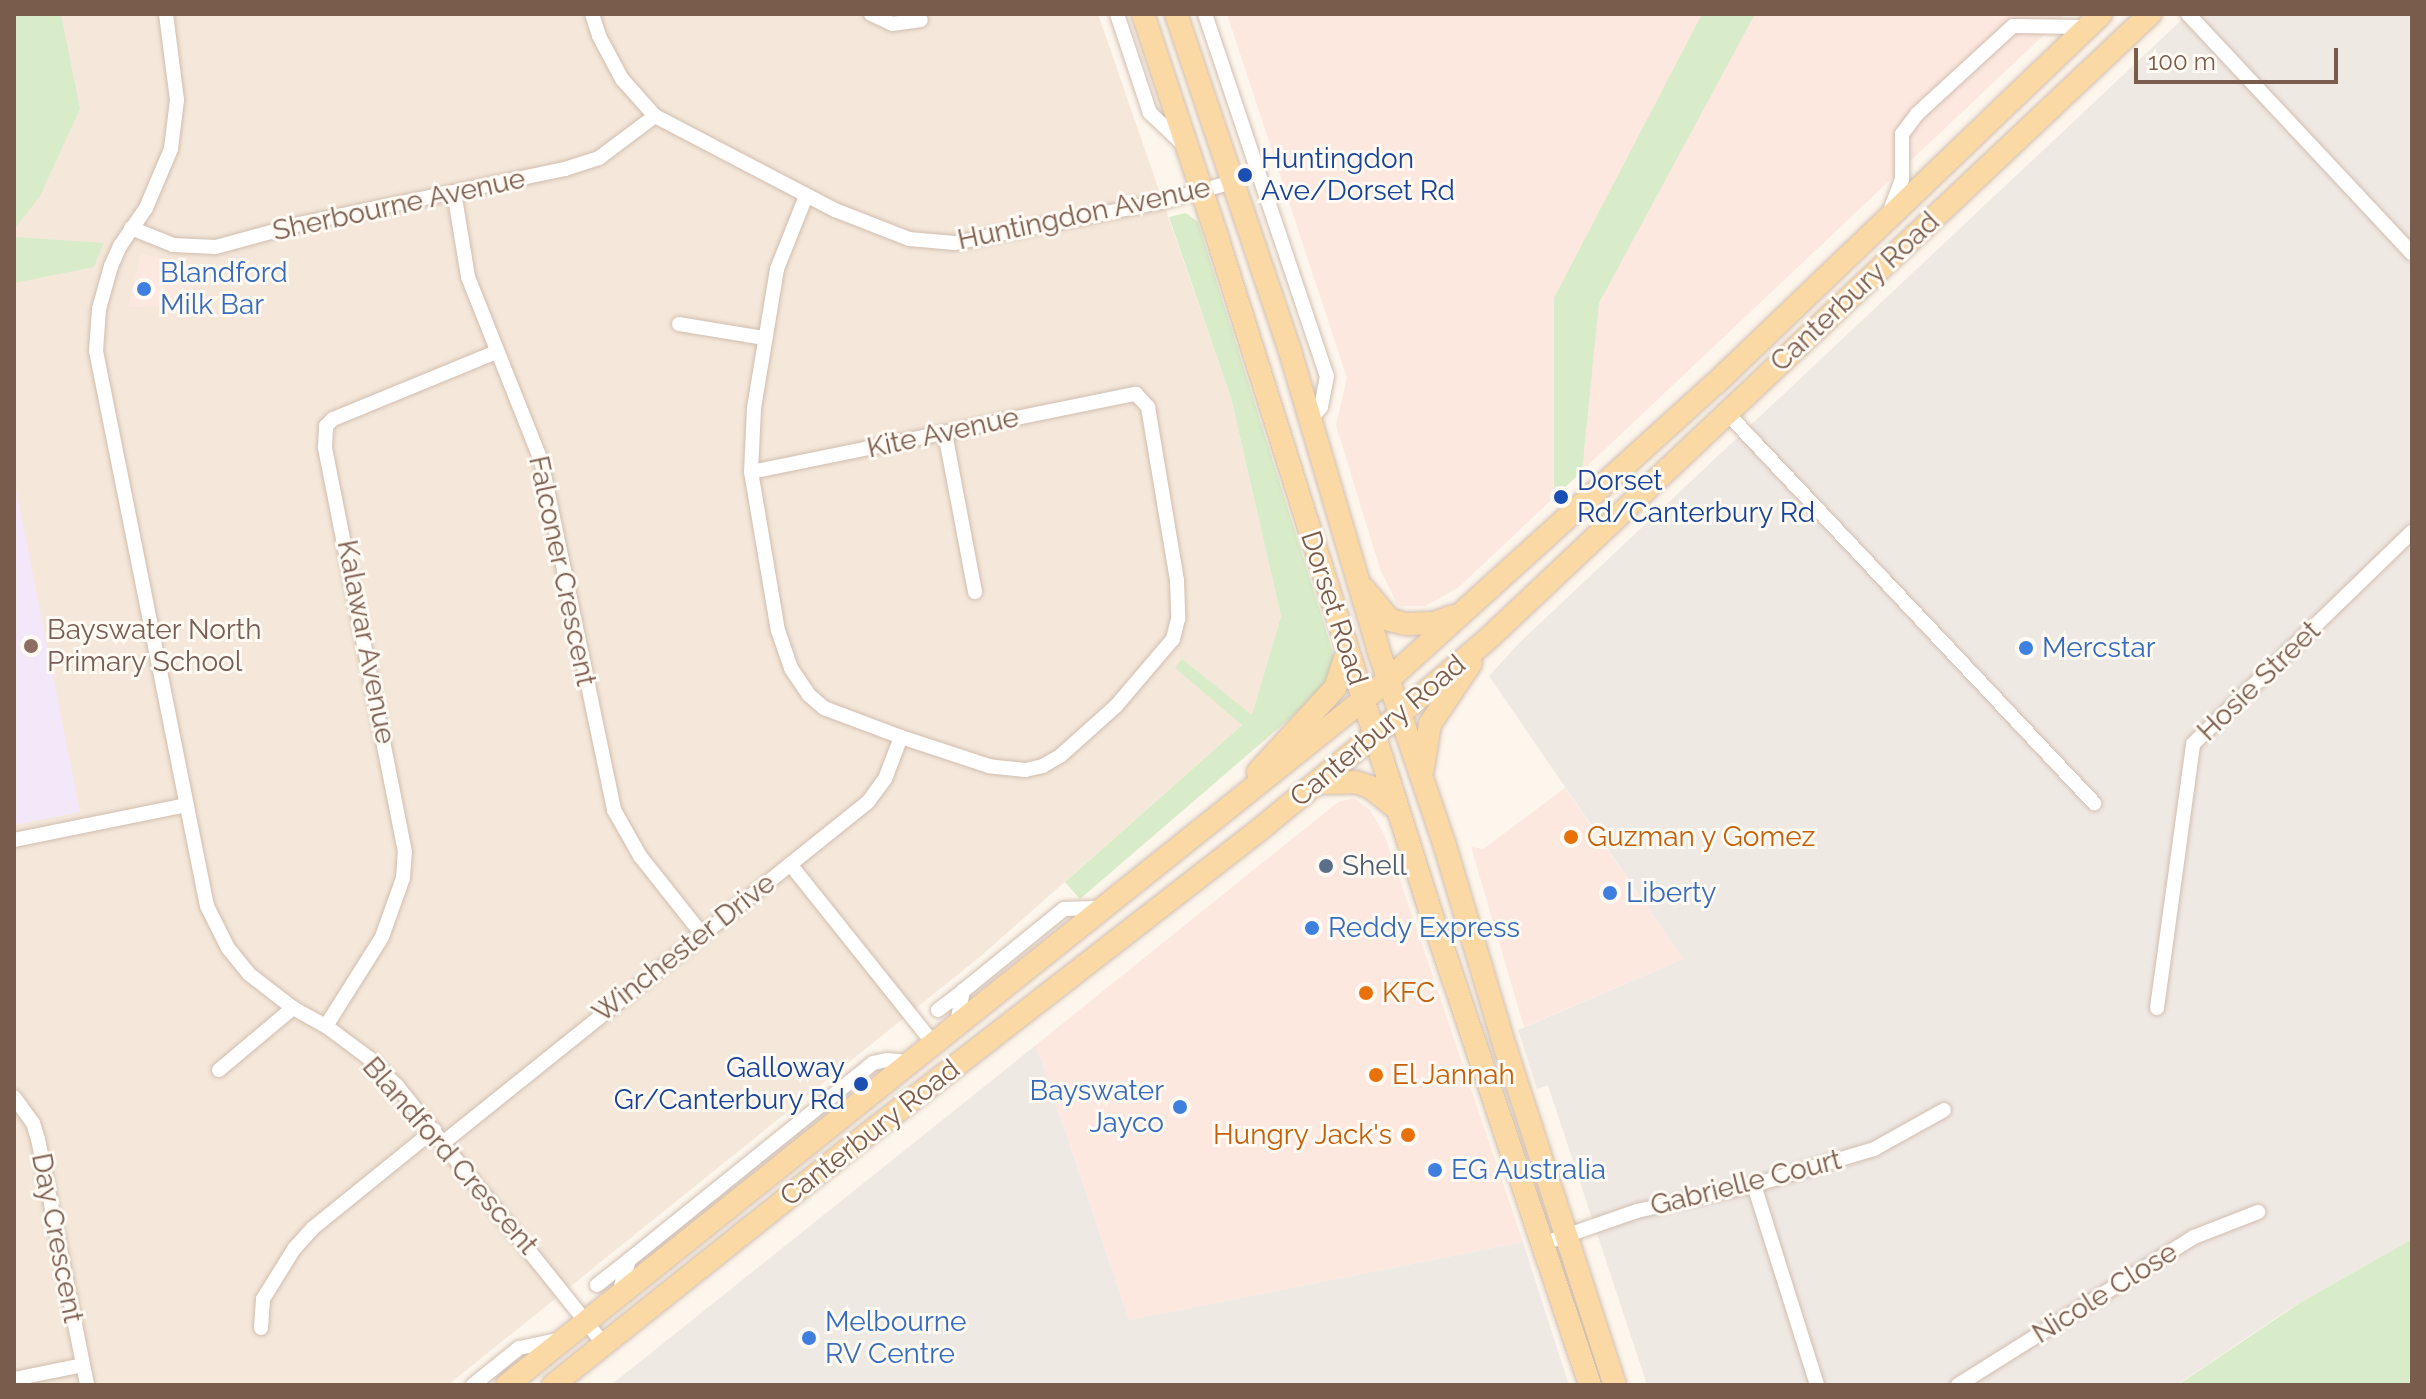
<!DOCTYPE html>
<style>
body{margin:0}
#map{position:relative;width:2426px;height:1399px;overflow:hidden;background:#fdf6ec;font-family:Raleway,sans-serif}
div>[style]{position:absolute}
.residential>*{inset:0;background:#f5e8da}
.commercial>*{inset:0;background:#fde8e0}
.industrial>*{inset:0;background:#efe9e4}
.education>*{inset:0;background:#f3e8fa}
.green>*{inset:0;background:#d8ecc9}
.roads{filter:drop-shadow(0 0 2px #d1beb0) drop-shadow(0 0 2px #d1beb0)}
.street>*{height:14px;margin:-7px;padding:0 7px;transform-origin:7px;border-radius:7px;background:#fff}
.primary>*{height:22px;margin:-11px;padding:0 11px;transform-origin:11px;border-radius:11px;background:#fbd9a5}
.dots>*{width:22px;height:22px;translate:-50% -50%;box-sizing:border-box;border:4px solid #fffaf3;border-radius:50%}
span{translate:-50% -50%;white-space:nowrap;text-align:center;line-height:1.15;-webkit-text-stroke:6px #fffaf3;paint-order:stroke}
.transit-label{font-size:28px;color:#164399}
.left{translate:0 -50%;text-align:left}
.right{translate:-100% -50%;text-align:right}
.street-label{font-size:28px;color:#7a5c4d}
.shop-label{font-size:28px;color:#366cbe}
.education-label{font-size:28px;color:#785e54}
.food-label{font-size:28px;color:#c56008}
.service-label{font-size:28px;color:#4e5e75}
.frame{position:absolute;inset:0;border:16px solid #7a5c4d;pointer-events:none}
.scale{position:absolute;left:2134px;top:48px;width:204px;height:36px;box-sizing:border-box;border:4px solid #7a5c4d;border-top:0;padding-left:10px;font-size:24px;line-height:28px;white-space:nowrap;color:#7a5c4d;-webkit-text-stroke:6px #fffaf3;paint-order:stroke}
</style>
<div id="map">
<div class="residential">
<i style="clip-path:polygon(14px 14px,1098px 14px,1231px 398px,1281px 616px,1252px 716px,981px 956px,448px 1385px,14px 1385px)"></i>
</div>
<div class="commercial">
<i style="clip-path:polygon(1227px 14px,2066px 14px,1458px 588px,1425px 606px,1398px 606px,1380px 569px,1336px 425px,1347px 378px)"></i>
<i style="clip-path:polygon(141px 254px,190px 264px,195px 306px,128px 307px)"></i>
<i style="clip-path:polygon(1565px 788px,1683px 959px,1524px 1027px,1471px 847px,1483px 849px)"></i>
<i style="clip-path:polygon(1354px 798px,1370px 810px,1385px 836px,1523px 1242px,1129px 1320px,1036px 1045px,1338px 802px)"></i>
</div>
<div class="industrial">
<i style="clip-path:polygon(2188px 14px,2412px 14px,2412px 1239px,2289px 1309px,2177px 1385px,1647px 1385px,1548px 1085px,1537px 1089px,1518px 1030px,1683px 959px,1489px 676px,1520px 642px)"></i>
<i style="clip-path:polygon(1036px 1045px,1129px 1320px,1523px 1242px,1569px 1385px,611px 1385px)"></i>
</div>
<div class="education">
<i style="clip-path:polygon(14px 479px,80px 812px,14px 825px)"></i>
</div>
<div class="green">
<i style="clip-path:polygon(14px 14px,61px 14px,80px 109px,40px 196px,14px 230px)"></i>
<i style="clip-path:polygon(1702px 14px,1755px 14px,1599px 303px,1582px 471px,1554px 498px,1554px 298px)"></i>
<i style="clip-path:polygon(1186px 213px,1198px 222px,1337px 665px,1317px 695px,1080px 899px,1065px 882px,1242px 725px,1175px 668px,1182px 659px,1252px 715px,1281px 616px,1231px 398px,1169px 217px)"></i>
<i style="clip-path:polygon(14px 237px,104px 243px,94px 267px,14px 283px)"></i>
<i style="clip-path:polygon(2412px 1239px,2412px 1385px,2178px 1385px,2298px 1304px)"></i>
</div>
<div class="roads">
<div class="street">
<i style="left:166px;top:14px;width:87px;rotate:82.7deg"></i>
<i style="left:177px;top:100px;width:49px;rotate:97deg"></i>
<i style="left:171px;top:149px;width:64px;rotate:113deg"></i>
<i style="left:146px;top:208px;width:46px;rotate:124.4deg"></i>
<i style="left:120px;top:246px;width:22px;rotate:114deg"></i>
<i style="left:111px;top:266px;width:45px;rotate:105.6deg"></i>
<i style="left:99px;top:309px;width:42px;rotate:94.1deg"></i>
<i style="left:96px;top:351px;width:566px;rotate:78.69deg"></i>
<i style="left:207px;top:906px;width:47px;rotate:63.4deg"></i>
<i style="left:228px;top:948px;width:33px;rotate:51deg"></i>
<i style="left:249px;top:974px;width:56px;rotate:37.7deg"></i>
<i style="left:293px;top:1008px;width:38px;rotate:29deg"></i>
<i style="left:326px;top:1026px;width:54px;rotate:36.7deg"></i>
<i style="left:369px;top:1058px;width:40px;rotate:45deg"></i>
<i style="left:397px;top:1086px;width:331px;rotate:51.3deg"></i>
<i style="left:592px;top:14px;width:23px;rotate:72deg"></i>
<i style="left:599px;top:36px;width:49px;rotate:61.9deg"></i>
<i style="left:622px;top:79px;width:50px;rotate:48.3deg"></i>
<i style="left:655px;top:116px;width:203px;rotate:27.6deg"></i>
<i style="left:835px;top:210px;width:79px;rotate:21.4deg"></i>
<i style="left:909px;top:239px;width:46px;rotate:5deg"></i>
<i style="left:955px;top:243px;width:214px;rotate:-11.3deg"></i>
<i style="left:1165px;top:201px;width:70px;rotate:-15.8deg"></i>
<i style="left:871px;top:14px;width:23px;rotate:25deg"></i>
<i style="left:892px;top:24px;width:29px;rotate:-8deg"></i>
<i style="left:1117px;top:14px;width:104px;rotate:71.6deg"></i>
<i style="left:1150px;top:113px;width:48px;rotate:43.3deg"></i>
<i style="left:1205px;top:14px;width:382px;rotate:71.4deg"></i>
<i style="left:1327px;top:376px;width:32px;rotate:101deg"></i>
<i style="left:1321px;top:407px;width:16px;rotate:130deg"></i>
<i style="left:2188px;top:14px;width:328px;rotate:46.9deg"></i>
<i style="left:454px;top:192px;width:86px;rotate:80.6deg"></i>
<i style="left:468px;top:277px;width:197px;rotate:68.3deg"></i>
<i style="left:541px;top:460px;width:358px;rotate:78.2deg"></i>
<i style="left:614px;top:810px;width:53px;rotate:60.5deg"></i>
<i style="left:640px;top:856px;width:98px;rotate:51.6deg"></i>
<i style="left:1891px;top:208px;width:31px;rotate:-69deg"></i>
<i style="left:1902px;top:179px;width:45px;rotate:-90deg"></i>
<i style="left:1902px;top:134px;width:25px;rotate:-53deg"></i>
<i style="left:1917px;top:114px;width:130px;rotate:-42.5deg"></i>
<i style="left:2013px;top:26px;width:73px;rotate:0.8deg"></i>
<i style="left:2086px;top:27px;width:5px;rotate:-79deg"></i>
<i style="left:131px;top:228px;width:45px;rotate:22deg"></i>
<i style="left:173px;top:245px;width:43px;rotate:2.7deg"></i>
<i style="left:216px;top:247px;width:91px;rotate:-15.3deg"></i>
<i style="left:304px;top:223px;width:267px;rotate:-11.7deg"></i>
<i style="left:565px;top:169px;width:36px;rotate:-18deg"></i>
<i style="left:599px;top:158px;width:70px;rotate:-36.9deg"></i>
<i style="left:679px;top:324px;width:86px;rotate:9.4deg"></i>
<i style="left:1727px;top:413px;width:536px;rotate:46.74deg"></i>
<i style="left:945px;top:433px;width:162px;rotate:79.3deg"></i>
<i style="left:751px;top:472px;width:393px;rotate:-11.5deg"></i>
<i style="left:1136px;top:394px;width:18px;rotate:47deg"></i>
<i style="left:1148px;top:407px;width:176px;rotate:80.5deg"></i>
<i style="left:1177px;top:581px;width:38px;rotate:88deg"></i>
<i style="left:1178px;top:619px;width:21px;rotate:104deg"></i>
<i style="left:1173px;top:639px;width:88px;rotate:130.4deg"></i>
<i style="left:1116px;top:706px;width:75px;rotate:138.2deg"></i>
<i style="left:1060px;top:756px;width:20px;rotate:150deg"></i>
<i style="left:1043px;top:766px;width:18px;rotate:167deg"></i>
<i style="left:1025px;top:770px;width:36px;rotate:-174deg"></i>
<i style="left:989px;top:766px;width:93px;rotate:-161.8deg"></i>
<i style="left:901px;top:737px;width:82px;rotate:-159.4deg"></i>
<i style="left:824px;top:708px;width:20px;rotate:-139deg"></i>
<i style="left:809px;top:695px;width:32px;rotate:-124deg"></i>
<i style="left:791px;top:668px;width:39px;rotate:-109deg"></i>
<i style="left:778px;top:631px;width:161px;rotate:-99.6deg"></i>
<i style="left:751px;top:472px;width:64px;rotate:-87.3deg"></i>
<i style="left:754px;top:408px;width:141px;rotate:-80.6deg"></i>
<i style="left:777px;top:269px;width:79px;rotate:-68.3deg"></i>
<i style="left:14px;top:840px;width:176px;rotate:-11.5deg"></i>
<i style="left:790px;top:864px;width:229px;rotate:51.4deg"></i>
<i style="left:2157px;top:1008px;width:266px;rotate:-82.2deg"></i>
<i style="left:2193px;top:744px;width:305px;rotate:-44.1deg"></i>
<i style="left:938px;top:1010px;width:31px;rotate:-37deg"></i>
<i style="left:957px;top:1024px;width:34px;rotate:-80deg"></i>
<i style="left:963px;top:991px;width:130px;rotate:-39.1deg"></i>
<i style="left:1064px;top:909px;width:36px;rotate:-2deg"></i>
<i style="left:326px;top:1026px;width:105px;rotate:-57.8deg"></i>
<i style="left:382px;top:937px;width:63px;rotate:-70.4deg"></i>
<i style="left:403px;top:878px;width:26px;rotate:-86deg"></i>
<i style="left:405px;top:852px;width:413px;rotate:-101.2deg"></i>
<i style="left:325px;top:447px;width:21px;rotate:-87deg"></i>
<i style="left:326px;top:426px;width:10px;rotate:-45deg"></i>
<i style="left:333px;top:419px;width:176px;rotate:-22.3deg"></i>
<i style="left:219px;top:1070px;width:97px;rotate:-40deg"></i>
<i style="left:14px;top:1097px;width:32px;rotate:54deg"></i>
<i style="left:33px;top:1123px;width:17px;rotate:73deg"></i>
<i style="left:38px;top:1139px;width:251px;rotate:78.7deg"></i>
<i style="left:444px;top:1142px;width:543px;rotate:-38.73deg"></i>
<i style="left:868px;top:802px;width:29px;rotate:-54deg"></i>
<i style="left:885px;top:779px;width:45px;rotate:-69.1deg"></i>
<i style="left:1754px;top:1185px;width:210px;rotate:72.5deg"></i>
<i style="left:1542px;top:1244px;width:101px;rotate:-19.2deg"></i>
<i style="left:1637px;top:1211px;width:120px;rotate:-12.5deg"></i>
<i style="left:1754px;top:1185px;width:125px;rotate:-16.7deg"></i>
<i style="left:1874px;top:1149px;width:80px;rotate:-29.1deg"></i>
<i style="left:597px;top:1285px;width:41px;rotate:-38deg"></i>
<i style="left:618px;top:1296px;width:38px;rotate:-73deg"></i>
<i style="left:629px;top:1260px;width:314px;rotate:-38.9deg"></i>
<i style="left:873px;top:1063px;width:14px;rotate:-12deg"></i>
<i style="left:887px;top:1060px;width:22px;rotate:5deg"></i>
<i style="left:261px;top:1328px;width:29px;rotate:-86deg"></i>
<i style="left:263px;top:1299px;width:59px;rotate:-58.2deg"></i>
<i style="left:294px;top:1249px;width:28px;rotate:-48deg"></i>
<i style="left:313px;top:1228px;width:156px;rotate:-39deg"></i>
<i style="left:14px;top:1379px;width:70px;rotate:-11.5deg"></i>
<i style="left:473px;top:1385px;width:59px;rotate:-38.8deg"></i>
<i style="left:519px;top:1348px;width:45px;rotate:-11.6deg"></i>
<i style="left:1958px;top:1385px;width:279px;rotate:-32.1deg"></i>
<i style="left:2194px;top:1237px;width:69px;rotate:-21.3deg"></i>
</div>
<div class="primary">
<i style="left:1143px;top:14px;width:241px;rotate:71.6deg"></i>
<i style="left:1219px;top:243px;width:700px;rotate:72.45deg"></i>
<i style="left:1430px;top:910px;width:501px;rotate:71.38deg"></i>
<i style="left:1176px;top:14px;width:356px;rotate:71.3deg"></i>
<i style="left:1290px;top:351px;width:311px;rotate:73.5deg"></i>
<i style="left:1378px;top:649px;width:208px;rotate:71.2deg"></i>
<i style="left:1445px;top:846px;width:213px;rotate:73.4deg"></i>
<i style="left:1506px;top:1050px;width:352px;rotate:72deg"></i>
<i style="left:1364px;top:589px;width:40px;rotate:50deg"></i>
<i style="left:1390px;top:620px;width:16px;rotate:14deg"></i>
<i style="left:1406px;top:624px;width:28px;rotate:-2deg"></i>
<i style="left:1434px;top:623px;width:20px;rotate:-20deg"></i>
<i style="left:1423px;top:768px;width:45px;rotate:-81deg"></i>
<i style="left:1430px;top:724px;width:73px;rotate:-56.1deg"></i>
<i style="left:1258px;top:772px;width:114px;rotate:-47.5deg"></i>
<i style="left:1335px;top:688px;width:36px;rotate:-71deg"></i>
<i style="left:1317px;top:783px;width:39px;rotate:-1deg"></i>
<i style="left:1356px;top:782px;width:15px;rotate:20deg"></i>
<i style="left:1370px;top:787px;width:35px;rotate:39deg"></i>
<i style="left:507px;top:1385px;width:1128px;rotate:-38.67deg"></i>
<i style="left:1388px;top:680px;width:442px;rotate:-42.2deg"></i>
<i style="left:1716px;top:383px;width:533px;rotate:-43.78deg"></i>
<i style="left:553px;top:1385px;width:375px;rotate:-38.6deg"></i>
<i style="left:846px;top:1151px;width:522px;rotate:-37.84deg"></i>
<i style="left:1258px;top:831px;width:184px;rotate:-39.5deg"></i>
<i style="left:1400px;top:714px;width:118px;rotate:-40.5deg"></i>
<i style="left:1490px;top:637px;width:908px;rotate:-43.35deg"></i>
</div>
</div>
<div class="dots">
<i style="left:1245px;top:175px;background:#1a4fb4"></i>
<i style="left:144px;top:289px;background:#3f7fe0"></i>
<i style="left:1561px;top:497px;background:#1a4fb4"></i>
<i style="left:31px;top:646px;background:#8d6e63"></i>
<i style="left:2026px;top:648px;background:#3f7fe0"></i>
<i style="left:1571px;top:837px;background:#e8710a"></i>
<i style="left:1326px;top:866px;background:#5c6f8a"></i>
<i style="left:1610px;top:893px;background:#3f7fe0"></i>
<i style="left:1312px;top:928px;background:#3f7fe0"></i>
<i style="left:1366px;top:993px;background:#e8710a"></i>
<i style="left:1376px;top:1075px;background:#e8710a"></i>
<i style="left:861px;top:1084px;background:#1a4fb4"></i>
<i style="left:1180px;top:1107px;background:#3f7fe0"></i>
<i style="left:1408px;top:1135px;background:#e8710a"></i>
<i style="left:1435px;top:1170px;background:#3f7fe0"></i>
<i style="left:809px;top:1338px;background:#3f7fe0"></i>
</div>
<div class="transit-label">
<span class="left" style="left:1261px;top:175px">Huntingdon<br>Ave/Dorset Rd</span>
<span class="left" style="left:1577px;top:497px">Dorset<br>Rd/Canterbury Rd</span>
<span class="right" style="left:845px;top:1084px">Galloway<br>Gr/Canterbury Rd</span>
</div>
<div class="street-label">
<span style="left:399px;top:205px;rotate:-12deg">Sherbourne Avenue</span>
<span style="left:1084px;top:214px;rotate:-12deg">Huntingdon Avenue</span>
<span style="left:1855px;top:292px;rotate:-43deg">Canterbury Road</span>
<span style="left:943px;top:433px;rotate:-12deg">Kite Avenue</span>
<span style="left:562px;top:571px;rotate:78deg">Falconer Crescent</span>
<span style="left:1334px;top:608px;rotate:72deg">Dorset Road</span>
<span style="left:366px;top:642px;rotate:79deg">Kalawar Avenue</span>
<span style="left:2259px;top:681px;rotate:-44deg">Hosie Street</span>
<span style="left:1378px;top:731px;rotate:-40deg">Canterbury Road</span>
<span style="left:684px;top:948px;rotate:-38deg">Winchester Drive</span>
<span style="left:870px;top:1133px;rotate:-38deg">Canterbury Road</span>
<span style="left:450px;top:1156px;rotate:49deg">Blandford Crescent</span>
<span style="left:1746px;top:1183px;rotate:-14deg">Gabrielle Court</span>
<span style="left:57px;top:1238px;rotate:79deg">Day Crescent</span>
<span style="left:2105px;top:1293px;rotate:-32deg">Nicole Close</span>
</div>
<div class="shop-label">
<span class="left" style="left:160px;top:289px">Blandford<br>Milk Bar</span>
<span class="left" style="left:2042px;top:648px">Mercstar</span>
<span class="left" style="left:1626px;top:893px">Liberty</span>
<span class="left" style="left:1328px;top:928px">Reddy Express</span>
<span class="right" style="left:1164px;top:1107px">Bayswater<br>Jayco</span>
<span class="left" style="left:1451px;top:1170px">EG Australia</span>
<span class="left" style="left:825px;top:1338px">Melbourne<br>RV Centre</span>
</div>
<div class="education-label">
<span class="left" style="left:47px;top:646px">Bayswater North<br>Primary School</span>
</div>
<div class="food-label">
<span class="left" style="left:1587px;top:837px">Guzman y Gomez</span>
<span class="left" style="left:1382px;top:993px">KFC</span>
<span class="left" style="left:1392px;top:1075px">El Jannah</span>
<span class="right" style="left:1392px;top:1135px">Hungry Jack's</span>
</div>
<div class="service-label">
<span class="left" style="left:1342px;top:866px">Shell</span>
</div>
<div class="frame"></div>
<div class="scale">100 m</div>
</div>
